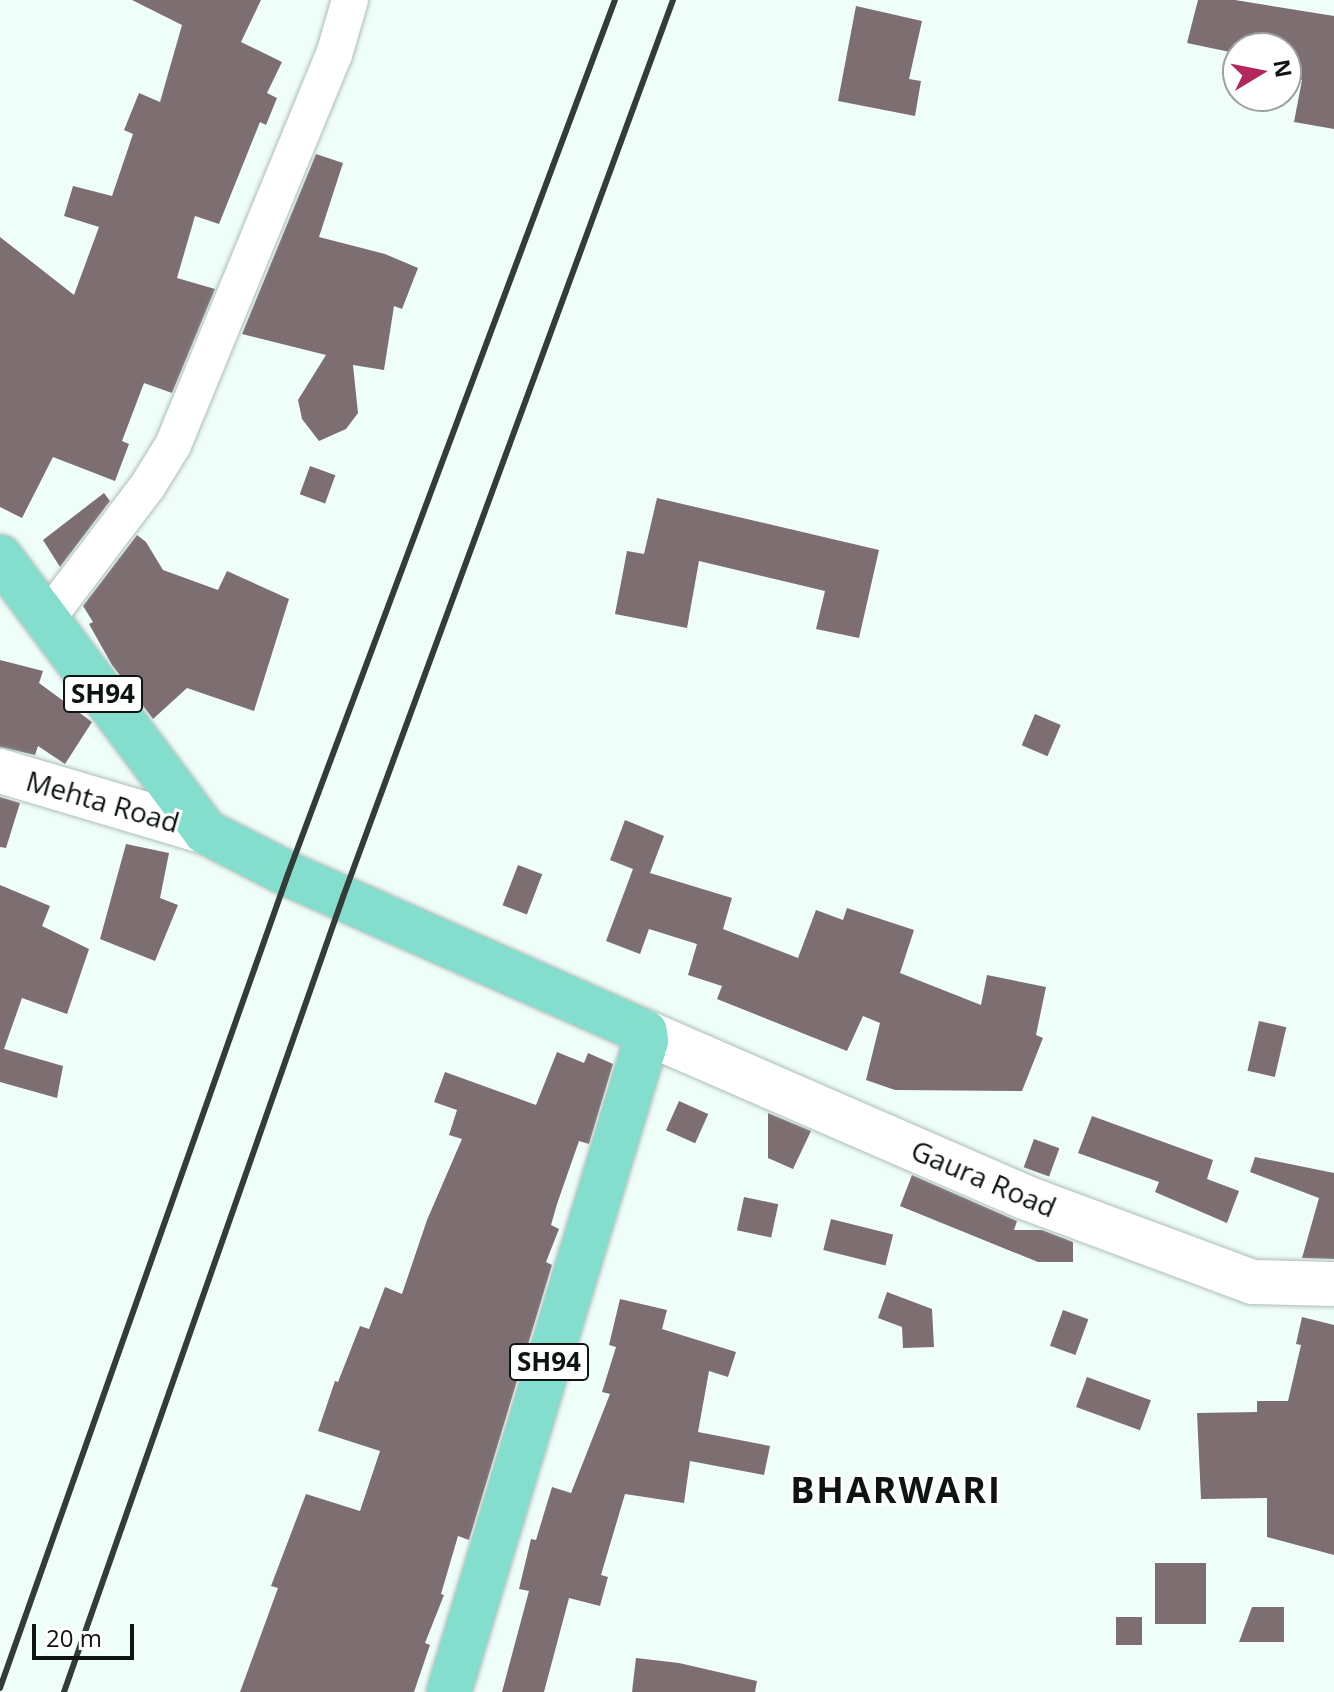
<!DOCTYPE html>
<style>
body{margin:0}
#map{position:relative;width:1334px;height:1692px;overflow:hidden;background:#f0fefa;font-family:"Open Sans",sans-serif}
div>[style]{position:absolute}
.building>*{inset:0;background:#7d6e71;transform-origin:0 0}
.roads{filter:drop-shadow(0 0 2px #acbdb8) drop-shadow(0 0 2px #acbdb8)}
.minor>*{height:36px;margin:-18px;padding:0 18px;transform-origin:18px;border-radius:18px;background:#fff}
.tertiary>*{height:44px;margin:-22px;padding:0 22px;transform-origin:22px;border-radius:22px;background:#fff}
.primary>*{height:44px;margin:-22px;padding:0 22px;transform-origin:22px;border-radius:22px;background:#83decd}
.rail>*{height:6px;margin:-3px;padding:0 3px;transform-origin:3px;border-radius:3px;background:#343c39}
span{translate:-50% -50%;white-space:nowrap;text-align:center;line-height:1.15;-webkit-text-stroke:6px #fff;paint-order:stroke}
.shield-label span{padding:2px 6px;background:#fff;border:2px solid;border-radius:6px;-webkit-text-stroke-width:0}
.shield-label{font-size:26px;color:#0e1412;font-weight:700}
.street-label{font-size:28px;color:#0e1412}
.district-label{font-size:36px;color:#0e1412;font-weight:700;letter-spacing:2px}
.north{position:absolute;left:1222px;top:32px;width:80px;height:80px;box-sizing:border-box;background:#fff;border:2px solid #9fa1a0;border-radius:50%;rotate:80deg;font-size:22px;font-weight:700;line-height:32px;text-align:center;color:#0e1412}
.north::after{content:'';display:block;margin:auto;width:28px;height:36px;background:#b4275e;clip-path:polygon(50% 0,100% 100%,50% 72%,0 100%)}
.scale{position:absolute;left:32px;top:1624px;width:102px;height:36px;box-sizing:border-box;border:4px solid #0e1412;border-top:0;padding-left:10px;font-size:24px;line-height:28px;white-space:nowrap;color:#0e1412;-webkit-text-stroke:6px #fff;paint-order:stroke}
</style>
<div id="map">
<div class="building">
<i style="clip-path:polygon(132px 0,261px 0,241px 42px,282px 62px,267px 93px,277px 98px,266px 125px,260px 122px,219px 224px,195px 216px,177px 278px,215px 289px,172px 393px,144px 383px,122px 441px,129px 444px,115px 481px,53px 457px,22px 518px,0 507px,0 237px,74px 295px,99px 227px,64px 216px,73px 186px,112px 196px,133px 134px,124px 130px,139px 93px,160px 102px,182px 25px)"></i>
<i style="clip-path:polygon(1198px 0,1235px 0,1334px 16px,1334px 129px,1294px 122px,1302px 80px,1286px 77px,1286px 48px,1238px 48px,1238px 69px,1227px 67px,1230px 52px,1187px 43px)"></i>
<i style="clip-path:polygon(856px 6px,922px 21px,909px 79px,921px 81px,915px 116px,838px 101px)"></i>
<i style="clip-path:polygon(316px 154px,343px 163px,319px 237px,385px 254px,418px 268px,402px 309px,394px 306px,384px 370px,353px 365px,358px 413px,346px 429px,319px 441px,302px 419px,298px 400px,326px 355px,242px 334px)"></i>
<i style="left:310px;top:466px;width:27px;height:30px;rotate:20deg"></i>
<i style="clip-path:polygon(104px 493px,110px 501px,60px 567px,43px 540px)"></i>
<i style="clip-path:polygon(657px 498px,879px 550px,859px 638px,816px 629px,825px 591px,699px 561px,687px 628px,615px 614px,627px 551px,644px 554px)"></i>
<i style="clip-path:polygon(137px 535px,146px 542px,163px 570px,218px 590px,227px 571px,289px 599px,254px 711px,187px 688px,153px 719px,112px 665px,89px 624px,93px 622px,83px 606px)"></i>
<i style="clip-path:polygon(0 660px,43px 671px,39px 683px,92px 722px,65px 764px,38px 746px,35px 755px,0 747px)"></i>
<i style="left:1035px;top:714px;width:28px;height:34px;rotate:23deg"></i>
<i style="clip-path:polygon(0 797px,20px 803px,6px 848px,0 847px)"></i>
<i style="clip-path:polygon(625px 820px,664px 836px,650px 873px,732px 898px,723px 929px,798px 958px,816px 910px,843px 920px,847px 908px,914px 930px,900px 973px,981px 1005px,987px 975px,1046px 987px,1036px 1035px,1043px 1038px,1022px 1091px,895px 1090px,866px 1080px,880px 1023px,863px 1016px,847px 1051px,717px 999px,722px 986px,688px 975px,697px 944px,649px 929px,640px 954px,606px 941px,633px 869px,610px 860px)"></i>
<i style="clip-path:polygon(126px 844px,169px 853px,160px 898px,178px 905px,155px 961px,100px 939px)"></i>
<i style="left:518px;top:865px;width:26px;height:43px;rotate:21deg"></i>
<i style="clip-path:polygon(0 885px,50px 906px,42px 926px,89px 949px,67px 1014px,22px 998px,4px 1049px,63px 1066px,57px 1098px,0 1082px)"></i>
<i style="left:1259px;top:1021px;width:28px;height:51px;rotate:13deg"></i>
<i style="clip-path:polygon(557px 1052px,584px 1063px,588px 1053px,613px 1064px,589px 1144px,579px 1141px,557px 1204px,551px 1225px,559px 1229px,546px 1262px,552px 1265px,469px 1540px,458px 1536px,441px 1594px,444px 1595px,425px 1643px,430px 1645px,414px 1692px,240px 1692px,278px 1588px,271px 1586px,306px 1494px,360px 1511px,380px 1451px,318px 1431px,335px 1381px,338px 1382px,360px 1326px,369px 1329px,385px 1287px,402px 1294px,427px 1220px,462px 1139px,449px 1135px,457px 1110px,434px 1102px,445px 1072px,536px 1105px)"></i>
<i style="left:679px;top:1101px;width:32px;height:32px;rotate:24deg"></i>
<i style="clip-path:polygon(768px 1113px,811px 1131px,793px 1169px,768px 1158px)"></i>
<i style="clip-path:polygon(1092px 1116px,1213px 1160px,1207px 1179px,1239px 1191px,1227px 1223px,1155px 1192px,1159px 1182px,1078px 1153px)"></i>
<i style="left:1034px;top:1139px;width:27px;height:30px;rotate:20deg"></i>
<i style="clip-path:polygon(1255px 1157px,1334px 1173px,1334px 1259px,1302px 1258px,1319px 1198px,1250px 1172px)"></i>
<i style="clip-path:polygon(912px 1175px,1017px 1221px,1014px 1230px,1042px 1230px,1073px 1242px,1073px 1262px,1038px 1262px,900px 1206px)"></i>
<i style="left:744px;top:1197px;width:35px;height:34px;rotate:12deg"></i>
<i style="left:831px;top:1219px;width:64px;height:32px;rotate:14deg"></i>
<i style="clip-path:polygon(887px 1292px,932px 1309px,934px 1347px,903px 1348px,902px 1327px,878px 1318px)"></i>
<i style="clip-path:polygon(620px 1299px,667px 1310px,662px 1329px,736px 1352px,728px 1377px,709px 1371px,698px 1432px,770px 1446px,764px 1475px,690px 1461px,684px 1503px,625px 1494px,601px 1575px,608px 1577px,600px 1606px,569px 1598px,544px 1692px,502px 1692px,529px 1591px,519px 1589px,531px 1539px,536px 1540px,552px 1487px,571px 1493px,610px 1394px,602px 1392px,616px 1347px,609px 1345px)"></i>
<i style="left:1063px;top:1310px;width:27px;height:38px;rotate:20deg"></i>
<i style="clip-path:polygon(1302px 1317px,1334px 1325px,1334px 1555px,1267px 1537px,1267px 1498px,1201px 1499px,1197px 1413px,1257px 1412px,1257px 1401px,1288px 1401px,1301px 1345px,1296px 1344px)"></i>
<i style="left:1087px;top:1377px;width:68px;height:32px;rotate:20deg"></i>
<i style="left:1155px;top:1563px;width:51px;height:61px"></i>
<i style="clip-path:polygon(1252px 1607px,1284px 1607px,1284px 1642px,1239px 1642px)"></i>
<i style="left:1116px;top:1617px;width:26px;height:28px"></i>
<i style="clip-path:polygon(636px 1658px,679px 1663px,757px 1681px,755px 1692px,632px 1692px)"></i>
</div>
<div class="roads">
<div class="minor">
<i style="left:46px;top:620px;width:167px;rotate:-52.8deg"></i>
<i style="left:147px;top:487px;width:49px;rotate:-58.2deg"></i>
<i style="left:173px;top:445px;width:422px;rotate:-67.6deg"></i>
<i style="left:334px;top:55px;width:57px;rotate:-73.8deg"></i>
</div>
<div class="tertiary">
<i style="left:0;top:771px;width:215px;rotate:16.5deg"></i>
<i style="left:645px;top:1032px;width:413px;rotate:23.5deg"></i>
<i style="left:1024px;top:1197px;width:244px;rotate:20.4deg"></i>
<i style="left:1253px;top:1282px;width:81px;rotate:1.4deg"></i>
</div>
<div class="primary">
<i style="left:0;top:557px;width:344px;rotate:53.2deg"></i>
<i style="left:206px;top:832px;width:92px;rotate:27.1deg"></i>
<i style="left:288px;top:874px;width:390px;rotate:23.9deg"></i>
<i style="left:645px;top:1032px;width:9px;rotate:84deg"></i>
<i style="left:646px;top:1041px;width:680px;rotate:106.84deg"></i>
</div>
</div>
<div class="rail">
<i style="left:0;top:1688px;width:863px;rotate:-70.52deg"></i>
<i style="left:288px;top:874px;width:933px;rotate:-69.49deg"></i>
<i style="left:64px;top:1692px;width:843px;rotate:-70.66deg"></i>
<i style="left:343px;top:897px;width:956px;rotate:-69.8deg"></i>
</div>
<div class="shield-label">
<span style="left:103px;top:694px">SH94</span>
<span style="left:549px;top:1362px">SH94</span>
</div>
<div class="street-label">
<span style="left:103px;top:801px;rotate:16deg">Mehta Road</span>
<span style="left:984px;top:1178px;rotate:23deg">Gaura Road</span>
</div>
<div class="district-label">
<span style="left:896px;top:1490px">BHARWARI</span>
</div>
<div class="north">N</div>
<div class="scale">20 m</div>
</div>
